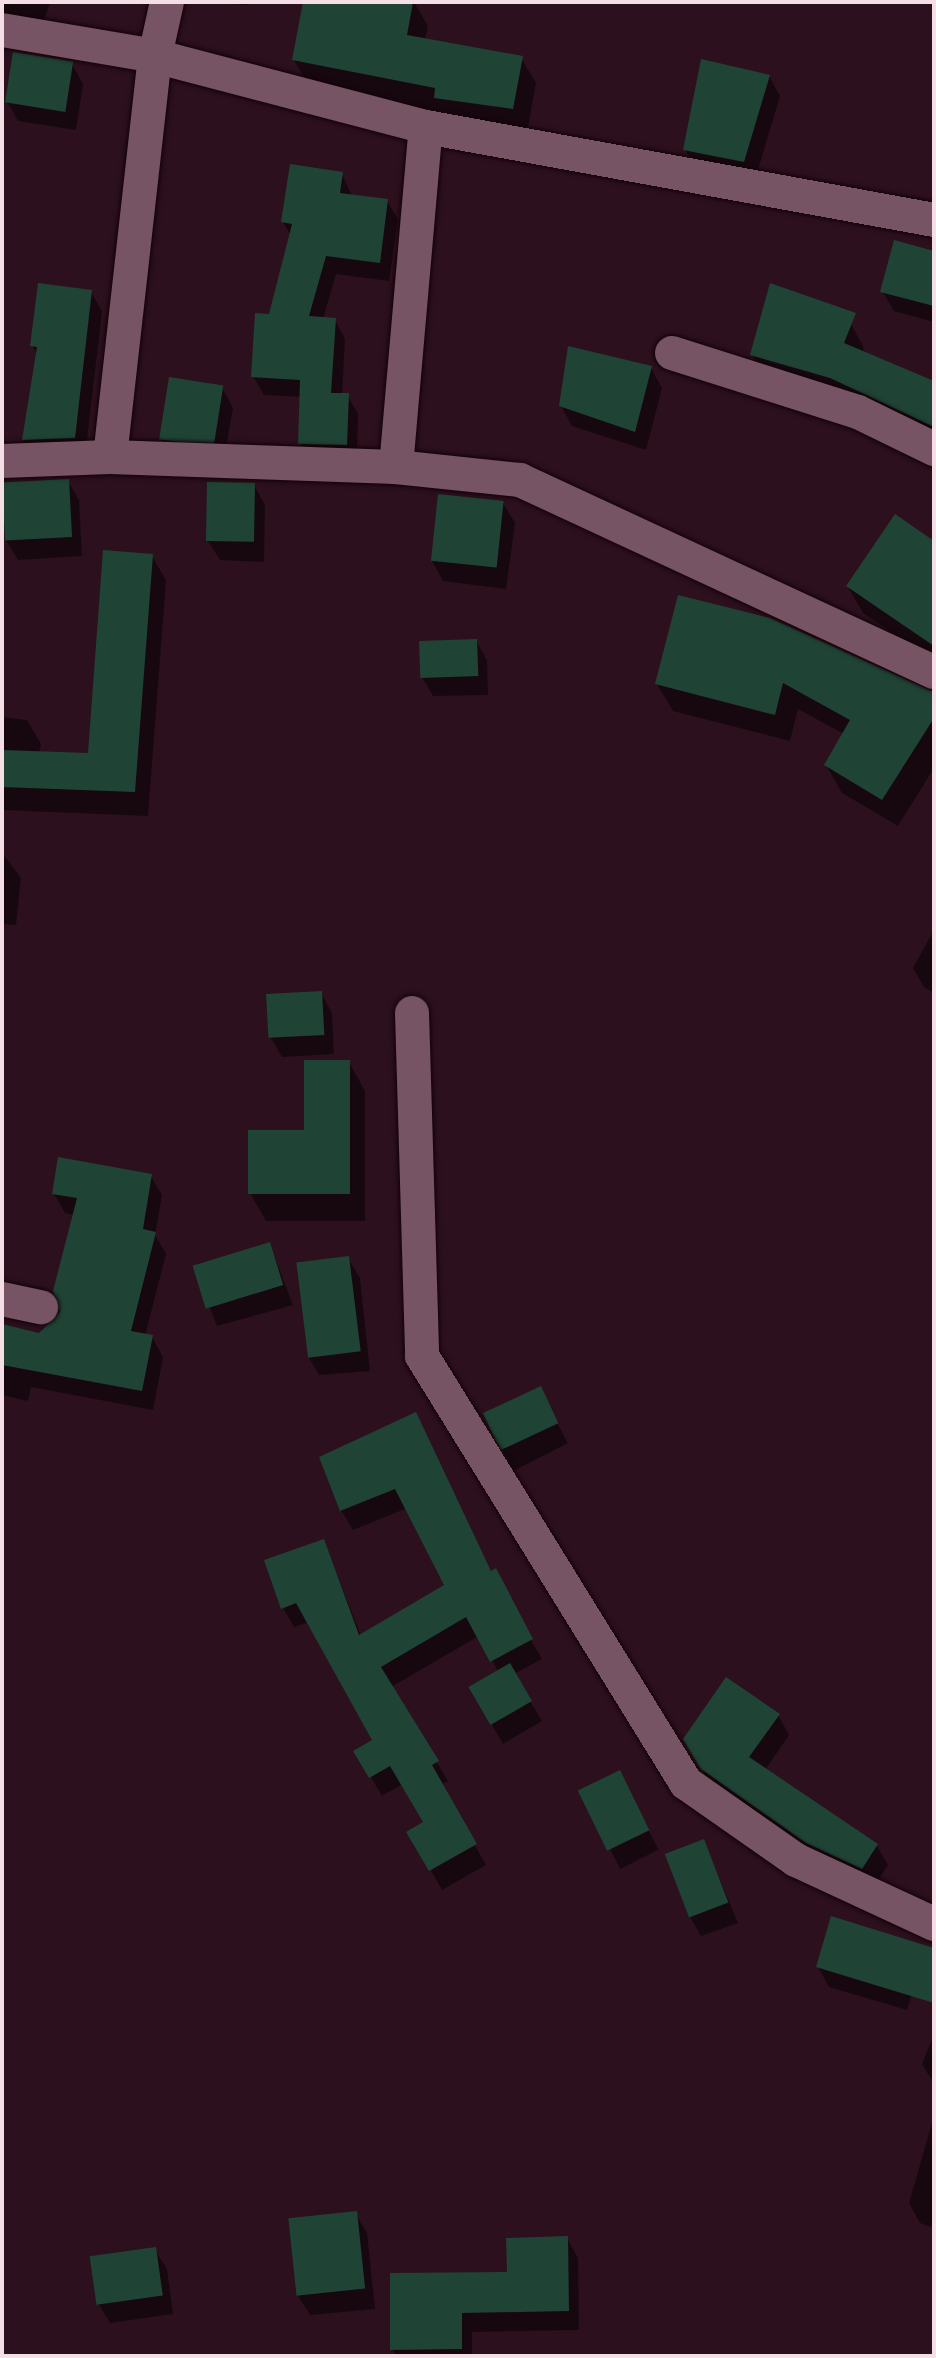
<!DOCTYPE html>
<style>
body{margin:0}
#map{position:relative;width:936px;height:2358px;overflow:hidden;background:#2c101d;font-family:"Fira Sans",sans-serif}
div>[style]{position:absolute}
.shadow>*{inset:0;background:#0007;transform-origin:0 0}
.building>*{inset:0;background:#1f4436;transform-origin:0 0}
.roads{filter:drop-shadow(0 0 2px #130008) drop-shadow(0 0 2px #130008)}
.street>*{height:34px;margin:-17px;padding:0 17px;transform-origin:17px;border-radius:17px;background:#765463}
span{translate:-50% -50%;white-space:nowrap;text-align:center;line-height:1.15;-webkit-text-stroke:6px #2c101d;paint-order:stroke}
.frame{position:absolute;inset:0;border:4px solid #f4dfe7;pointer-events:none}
</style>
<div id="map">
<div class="shadow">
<i style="clip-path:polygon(2px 2px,50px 2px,40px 33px,2px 24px)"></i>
<i style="clip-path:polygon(205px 2px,247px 2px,247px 5px)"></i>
<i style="clip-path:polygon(305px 2px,414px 2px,428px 26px,425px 40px,521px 58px,536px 83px,527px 133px,450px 123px,444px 112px,309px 86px,294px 60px)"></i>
<i style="clip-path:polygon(72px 64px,83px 84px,76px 130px,18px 121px,7px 101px)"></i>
<i style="clip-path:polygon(769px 76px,780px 96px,755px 180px,697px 169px,685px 150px)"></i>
<i style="clip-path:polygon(342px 174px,352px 196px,387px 201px,398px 219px,389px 281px,336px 274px,323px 319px,335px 320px,345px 339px,342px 395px,347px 395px,358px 414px,357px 463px,311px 462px,300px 443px,301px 397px,264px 395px,253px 376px,291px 236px,283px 222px)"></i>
<i style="clip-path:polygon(934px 253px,934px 322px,894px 311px,882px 291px)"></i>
<i style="clip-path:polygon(91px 292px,102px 311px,85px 457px,36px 459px,24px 440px,38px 356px,32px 345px)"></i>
<i style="clip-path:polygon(851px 324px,864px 348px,862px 353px,934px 383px,934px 443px,766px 379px,752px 355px)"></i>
<i style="clip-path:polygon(651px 368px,662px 388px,646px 450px,572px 426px,561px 406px)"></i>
<i style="clip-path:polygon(222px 388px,233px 408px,224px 460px,172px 458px,161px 438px)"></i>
<i style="clip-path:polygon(68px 481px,79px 500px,82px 556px,18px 560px,6px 540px)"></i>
<i style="clip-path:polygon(254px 485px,265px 505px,264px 562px,220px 560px,208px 541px)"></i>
<i style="clip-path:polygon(503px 503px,515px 523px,506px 589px,443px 581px,432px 561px)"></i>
<i style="clip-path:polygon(934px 543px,934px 661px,863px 613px,848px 587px)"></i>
<i style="clip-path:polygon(152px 556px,166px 580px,148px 816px,2px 810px,2px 717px,27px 720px,41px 744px,39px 753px,90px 755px)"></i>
<i style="clip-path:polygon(679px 597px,934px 694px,934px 768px,898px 826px,842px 793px,826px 765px,844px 734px,798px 709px,790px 741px,673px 711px,657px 684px)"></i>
<i style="clip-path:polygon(476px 641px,487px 660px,488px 695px,433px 696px,422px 677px)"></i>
<i style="clip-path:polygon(2px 853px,21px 878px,16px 925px,2px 924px)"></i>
<i style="clip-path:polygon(934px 930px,934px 993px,924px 987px,913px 968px)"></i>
<i style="clip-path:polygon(321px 993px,332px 1013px,334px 1054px,282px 1057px,271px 1038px)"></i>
<i style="clip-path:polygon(349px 1062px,365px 1091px,365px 1221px,266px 1221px,250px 1193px,306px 1132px)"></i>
<i style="clip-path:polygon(150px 1175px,162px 1195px,155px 1235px,166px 1254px,145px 1336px,152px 1337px,163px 1357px,153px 1410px,31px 1387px,28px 1401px,2px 1395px,2px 1326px,41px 1335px,42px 1328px,58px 1321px,74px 1215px,65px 1213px,54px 1194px)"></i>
<i style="clip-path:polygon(270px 1245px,293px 1305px,217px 1326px,194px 1266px)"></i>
<i style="clip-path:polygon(348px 1258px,360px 1278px,370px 1371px,319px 1375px,308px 1356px)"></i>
<i style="left:540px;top:1389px;width:61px;height:61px;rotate:63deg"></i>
<i style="clip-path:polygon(416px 1415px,492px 1573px,542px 1659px,514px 1674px,542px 1721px,503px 1744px,471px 1689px,499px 1673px,479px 1636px,391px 1687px,448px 1781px,441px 1785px,486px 1865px,442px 1890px,409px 1832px,426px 1823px,403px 1784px,382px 1796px,356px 1752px,375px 1740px,309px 1622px,294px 1627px,283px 1608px,324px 1541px,361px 1636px,447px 1586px,407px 1508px,353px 1530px,341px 1510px)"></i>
<i style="clip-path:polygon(778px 1715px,789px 1735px,765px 1770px,877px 1846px,888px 1865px,874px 1887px,819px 1862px,714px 1789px,696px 1759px)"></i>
<i style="left:619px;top:1772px;width:87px;height:43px;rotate:63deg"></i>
<i style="clip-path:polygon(704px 1842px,738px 1923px,701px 1936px,690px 1917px)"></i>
<i style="clip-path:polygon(922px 1962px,907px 2010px,829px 1987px,818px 1967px)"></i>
<i style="clip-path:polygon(934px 2035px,934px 2084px,922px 2064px)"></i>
<i style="clip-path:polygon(934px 2116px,934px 2228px,920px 2223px,909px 2203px)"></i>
<i style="clip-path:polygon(355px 2213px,367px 2233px,375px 2309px,310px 2315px,298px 2296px)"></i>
<i style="clip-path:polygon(567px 2238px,578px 2258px,579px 2330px,472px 2332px,472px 2356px,396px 2356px,392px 2349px)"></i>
<i style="clip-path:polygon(155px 2250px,167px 2269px,173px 2314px,110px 2323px,98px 2303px)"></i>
</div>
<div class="building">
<i style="clip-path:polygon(303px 2px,413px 2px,407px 35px,523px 56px,513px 109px,434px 98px,435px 88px,292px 60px)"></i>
<i style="left:13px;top:52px;width:61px;height:51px;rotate:9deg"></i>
<i style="clip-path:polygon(701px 59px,770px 75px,744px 162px,683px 150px)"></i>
<i style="clip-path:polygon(290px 164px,343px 172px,340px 193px,388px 199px,380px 263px,326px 256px,309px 316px,336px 318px,331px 393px,349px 393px,347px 445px,298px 444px,300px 380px,251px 377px,255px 313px,269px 314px,292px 224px,281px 222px)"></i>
<i style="clip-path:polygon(894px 240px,934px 251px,934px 306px,880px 292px)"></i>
<i style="clip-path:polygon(38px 283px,92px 290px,75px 438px,22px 440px,37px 347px,30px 346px)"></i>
<i style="clip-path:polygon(770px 283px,856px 313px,844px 343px,934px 381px,934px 427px,830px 378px,750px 355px)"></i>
<i style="clip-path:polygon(568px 346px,652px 366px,635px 432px,559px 406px)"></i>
<i style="left:169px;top:377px;width:55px;height:63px;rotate:9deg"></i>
<i style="left:69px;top:479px;width:58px;height:67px;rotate:87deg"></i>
<i style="left:207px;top:482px;width:48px;height:59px;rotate:1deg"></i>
<i style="left:438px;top:494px;width:66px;height:67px;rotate:6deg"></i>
<i style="clip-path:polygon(895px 514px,934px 541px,934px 646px,846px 586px)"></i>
<i style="clip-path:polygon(103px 550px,153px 554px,135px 792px,2px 787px,2px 750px,88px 753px)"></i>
<i style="clip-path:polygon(678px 595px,770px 618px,934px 692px,934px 718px,882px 800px,824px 765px,850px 720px,783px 683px,775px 715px,655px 684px)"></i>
<i style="left:477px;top:639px;width:37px;height:58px;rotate:88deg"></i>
<i style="left:322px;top:991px;width:44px;height:56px;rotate:87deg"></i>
<i style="clip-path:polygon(304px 1060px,350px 1060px,350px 1194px,248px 1194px,248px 1130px,304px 1130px)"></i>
<i style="clip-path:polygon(58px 1157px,152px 1174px,143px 1229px,156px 1232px,131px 1331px,153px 1335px,142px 1391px,2px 1365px,2px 1324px,39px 1333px,60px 1312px,53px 1291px,77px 1198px,52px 1194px)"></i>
<i style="left:270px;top:1242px;width:45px;height:81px;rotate:73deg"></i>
<i style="left:349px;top:1256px;width:96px;height:53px;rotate:83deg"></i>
<i style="left:541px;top:1386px;width:41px;height:64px;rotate:65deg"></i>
<i style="clip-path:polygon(416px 1412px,491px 1571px,496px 1568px,533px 1639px,490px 1662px,466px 1617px,381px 1667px,439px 1761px,432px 1765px,477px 1844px,429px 1871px,406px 1832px,423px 1822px,390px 1766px,369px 1778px,353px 1751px,372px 1740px,296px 1603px,281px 1609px,264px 1560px,324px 1539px,359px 1635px,444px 1585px,395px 1489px,340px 1511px,319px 1457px)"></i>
<i style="left:510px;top:1663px;width:44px;height:48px;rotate:60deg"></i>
<i style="clip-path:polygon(726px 1677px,780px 1714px,749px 1757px,878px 1844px,862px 1869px,806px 1843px,701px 1769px,683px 1739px)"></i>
<i style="left:620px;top:1770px;width:67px;height:47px;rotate:64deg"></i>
<i style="left:704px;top:1839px;width:68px;height:42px;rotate:69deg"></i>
<i style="clip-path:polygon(831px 1916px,934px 1948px,934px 2003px,816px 1967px)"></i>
<i style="left:357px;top:2211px;width:78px;height:69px;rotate:84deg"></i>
<i style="clip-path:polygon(568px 2236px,569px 2311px,462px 2313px,462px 2349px,390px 2350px,390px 2273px,507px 2272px,506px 2238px)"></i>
<i style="left:156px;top:2247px;width:49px;height:67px;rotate:82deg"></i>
</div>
<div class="roads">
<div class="street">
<i style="left:2px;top:30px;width:155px;rotate:9.6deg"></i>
<i style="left:155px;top:56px;width:280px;rotate:14.7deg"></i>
<i style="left:426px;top:127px;width:516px;rotate:10.37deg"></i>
<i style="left:672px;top:353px;width:195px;rotate:17.6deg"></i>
<i style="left:858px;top:412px;width:85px;rotate:26deg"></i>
<i style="left:110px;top:457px;width:404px;rotate:-83.6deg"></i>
<i style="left:155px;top:56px;width:55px;rotate:-77.5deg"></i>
<i style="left:2px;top:461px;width:108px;rotate:-2.1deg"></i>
<i style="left:110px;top:457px;width:286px;rotate:2deg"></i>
<i style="left:396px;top:467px;width:341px;rotate:-85deg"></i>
<i style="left:396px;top:467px;width:125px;rotate:6deg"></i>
<i style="left:520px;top:480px;width:456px;rotate:24.9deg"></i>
<i style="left:412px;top:1013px;width:343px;rotate:88.3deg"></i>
<i style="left:422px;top:1356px;width:502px;rotate:58.27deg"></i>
<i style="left:686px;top:1783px;width:134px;rotate:35deg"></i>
<i style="left:796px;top:1860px;width:152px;rotate:24.9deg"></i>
<i style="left:2px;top:1299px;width:40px;rotate:12deg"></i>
</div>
</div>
<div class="frame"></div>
</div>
